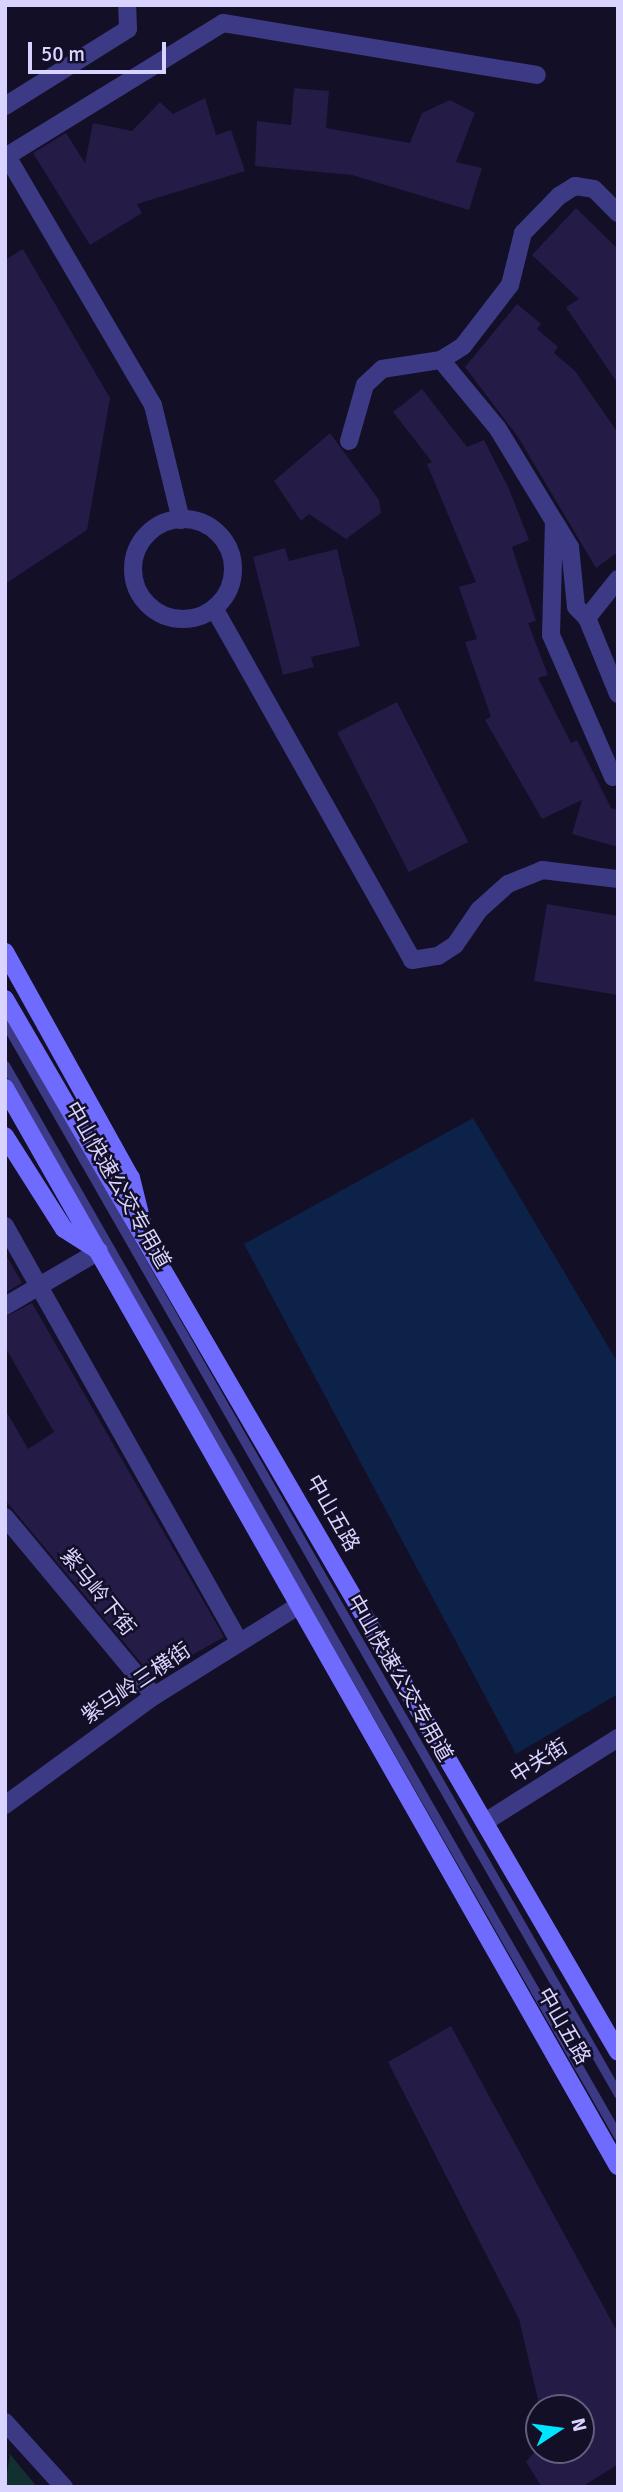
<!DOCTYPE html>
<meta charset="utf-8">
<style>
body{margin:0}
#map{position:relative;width:623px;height:2492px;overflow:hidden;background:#130f26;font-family:Signika,"Noto Sans SC",sans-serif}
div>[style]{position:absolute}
.green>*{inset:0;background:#12302f}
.water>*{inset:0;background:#0c2248}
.building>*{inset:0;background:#241b47;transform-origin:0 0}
.service>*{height:9px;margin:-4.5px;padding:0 4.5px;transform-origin:4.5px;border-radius:4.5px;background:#3d3a85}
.minor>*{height:18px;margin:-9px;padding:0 9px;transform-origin:9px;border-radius:9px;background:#3d3a85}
.minor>.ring{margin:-9px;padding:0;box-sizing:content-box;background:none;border:18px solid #3d3a85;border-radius:50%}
.secondary>*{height:18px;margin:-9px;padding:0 9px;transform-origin:9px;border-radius:9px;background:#6f6bff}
span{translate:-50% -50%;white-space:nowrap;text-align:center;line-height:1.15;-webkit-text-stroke:5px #130f26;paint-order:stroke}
.street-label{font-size:21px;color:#d9d4ff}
.frame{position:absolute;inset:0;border:7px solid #d9d4ff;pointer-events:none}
.north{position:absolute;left:525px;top:2394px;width:70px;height:70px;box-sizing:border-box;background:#130f26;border:2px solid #625e7d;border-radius:50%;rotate:77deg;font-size:19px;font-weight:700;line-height:28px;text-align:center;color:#d9d4ff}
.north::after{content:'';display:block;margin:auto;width:24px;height:32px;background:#00e5ff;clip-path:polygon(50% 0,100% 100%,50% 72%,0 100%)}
.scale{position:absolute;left:28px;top:42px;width:138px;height:32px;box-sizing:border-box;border:4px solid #d9d4ff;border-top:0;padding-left:9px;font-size:21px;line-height:24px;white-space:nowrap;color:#d9d4ff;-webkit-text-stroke:5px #130f26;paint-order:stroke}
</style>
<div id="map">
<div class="green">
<i style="clip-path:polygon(10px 2454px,37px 2487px,5px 2487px)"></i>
</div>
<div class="water">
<i style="clip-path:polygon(473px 1118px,618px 1363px,618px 1694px,516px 1754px,244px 1244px)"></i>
</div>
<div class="building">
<i style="clip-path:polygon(294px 88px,329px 91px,326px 128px,410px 143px,422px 113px,450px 100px,475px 113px,456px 162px,482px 168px,469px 210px,352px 175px,255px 166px,257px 121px,291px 125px)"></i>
<i style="clip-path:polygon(205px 98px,216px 135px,231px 130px,245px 171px,137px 204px,142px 213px,90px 245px,33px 153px,66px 133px,85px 163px,93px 123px,132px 131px,160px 102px,173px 114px)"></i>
<i style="clip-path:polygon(576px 208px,618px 249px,618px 384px,566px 307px,579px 299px,532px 255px)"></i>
<i style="clip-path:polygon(23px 249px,110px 398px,87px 530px,5px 584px,5px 260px)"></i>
<i style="clip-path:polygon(517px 304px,541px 324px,537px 329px,558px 347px,554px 353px,575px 371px,618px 433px,618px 552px,596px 568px,518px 437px,465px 367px)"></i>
<i style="clip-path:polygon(422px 389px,467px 447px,484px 440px,509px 489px,529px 540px,512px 547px,536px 621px,528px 623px,548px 675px,538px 678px,571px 743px,577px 740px,611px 808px,618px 810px,618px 847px,572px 834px,582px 800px,542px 819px,485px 720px,491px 717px,465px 642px,477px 639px,459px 587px,476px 582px,427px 464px,432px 462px,393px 412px)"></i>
<i style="clip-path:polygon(330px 433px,379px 500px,381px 513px,346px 539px,309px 514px,301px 521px,274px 481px)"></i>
<i style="clip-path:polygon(285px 548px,289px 561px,337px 549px,360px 646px,311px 657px,314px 667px,283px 675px,253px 557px)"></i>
<i style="left:397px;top:702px;width:157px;height:67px;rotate:63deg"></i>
<i style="clip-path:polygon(547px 904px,618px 916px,618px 995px,534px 981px)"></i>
<i style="clip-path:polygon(5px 1253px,22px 1283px,5px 1293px)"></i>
<i style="clip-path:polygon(32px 1303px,224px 1637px,153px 1677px,5px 1500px,5px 1409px,28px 1449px,54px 1432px,5px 1347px,5px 1317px)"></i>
<i style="clip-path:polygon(451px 2026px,618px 2333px,618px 2464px,582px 2487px,542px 2487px,526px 2462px,536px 2450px,581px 2450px,581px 2408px,540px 2408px,519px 2319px,388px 2062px)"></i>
</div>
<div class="service">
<i style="left:5px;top:1023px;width:1234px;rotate:60.21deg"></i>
<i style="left:5px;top:1065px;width:1234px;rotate:60.21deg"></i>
</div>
<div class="minor">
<i style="left:5px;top:106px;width:145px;rotate:-32deg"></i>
<i style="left:128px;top:29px;width:24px;rotate:-92deg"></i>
<i style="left:441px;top:360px;width:89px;rotate:50.4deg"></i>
<i style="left:498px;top:429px;width:108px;rotate:58.7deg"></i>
<i style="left:554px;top:521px;width:114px;rotate:91.5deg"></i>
<i style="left:551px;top:635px;width:155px;rotate:66.4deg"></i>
<i style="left:349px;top:441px;width:58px;rotate:-74.1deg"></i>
<i style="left:365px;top:385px;width:23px;rotate:-43deg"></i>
<i style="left:382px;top:369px;width:60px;rotate:-8.7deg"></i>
<i style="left:441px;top:360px;width:26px;rotate:-32deg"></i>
<i style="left:463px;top:346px;width:77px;rotate:-52.4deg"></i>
<i style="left:510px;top:285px;width:54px;rotate:-76deg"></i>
<i style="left:523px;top:233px;width:52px;rotate:-45.8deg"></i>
<i style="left:559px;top:196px;width:19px;rotate:-32deg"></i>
<i style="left:575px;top:186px;width:19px;rotate:9deg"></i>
<i style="left:594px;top:189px;width:34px;rotate:45deg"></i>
<i class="ring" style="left:133px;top:519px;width:82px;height:82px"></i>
<i style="left:181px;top:520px;width:118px;rotate:-103.7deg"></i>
<i style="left:153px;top:405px;width:289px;rotate:-120.4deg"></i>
<i style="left:7px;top:156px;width:254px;rotate:-31.6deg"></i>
<i style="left:223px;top:23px;width:318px;rotate:9.4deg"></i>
<i style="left:556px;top:524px;width:27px;rotate:59deg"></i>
<i style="left:570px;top:547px;width:60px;rotate:84.3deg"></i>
<i style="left:576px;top:607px;width:16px;rotate:45deg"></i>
<i style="left:618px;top:579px;width:50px;rotate:128.5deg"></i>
<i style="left:587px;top:618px;width:82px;rotate:67.8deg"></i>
<i style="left:214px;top:608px;width:404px;rotate:60.6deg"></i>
<i style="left:412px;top:960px;width:26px;rotate:-9deg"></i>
<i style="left:438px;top:956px;width:20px;rotate:-33deg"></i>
<i style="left:455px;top:945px;width:42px;rotate:-55.6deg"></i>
<i style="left:479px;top:910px;width:39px;rotate:-42deg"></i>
<i style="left:508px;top:884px;width:37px;rotate:-22deg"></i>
<i style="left:542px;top:870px;width:77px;rotate:6.8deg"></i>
<i style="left:5px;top:1226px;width:476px;rotate:60.6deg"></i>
<i style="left:5px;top:1306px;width:109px;rotate:-30.3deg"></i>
<i style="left:5px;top:1517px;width:233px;rotate:50.2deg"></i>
<i style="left:5px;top:1805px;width:185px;rotate:-36.2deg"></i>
<i style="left:154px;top:1696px;width:170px;rotate:-32deg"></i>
<i style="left:485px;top:1822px;width:157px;rotate:-32.3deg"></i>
<i style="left:5px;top:2422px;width:88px;rotate:47.8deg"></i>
</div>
<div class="secondary">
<i style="left:5px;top:952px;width:259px;rotate:60.9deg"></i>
<i style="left:131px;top:1178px;width:45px;rotate:76deg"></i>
<i style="left:5px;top:999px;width:1218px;rotate:59.79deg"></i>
<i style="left:5px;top:1088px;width:1240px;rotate:60.38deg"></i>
<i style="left:5px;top:1136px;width:110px;rotate:57.6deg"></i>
<i style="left:64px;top:1229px;width:41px;rotate:32.2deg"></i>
</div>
<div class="street-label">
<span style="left:118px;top:1185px;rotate:60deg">中山快速公交专用道</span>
<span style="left:333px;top:1513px;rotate:60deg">中山五路</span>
<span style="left:98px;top:1592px;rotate:51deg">紫马岭下街</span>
<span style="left:400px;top:1678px;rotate:60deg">中山快速公交专用道</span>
<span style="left:136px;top:1683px;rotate:-34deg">紫马岭三横街</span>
<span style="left:539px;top:1761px;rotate:-32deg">中关街</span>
<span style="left:564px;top:2026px;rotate:60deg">中山五路</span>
</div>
<div class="frame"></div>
<div class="north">N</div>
<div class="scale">50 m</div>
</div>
